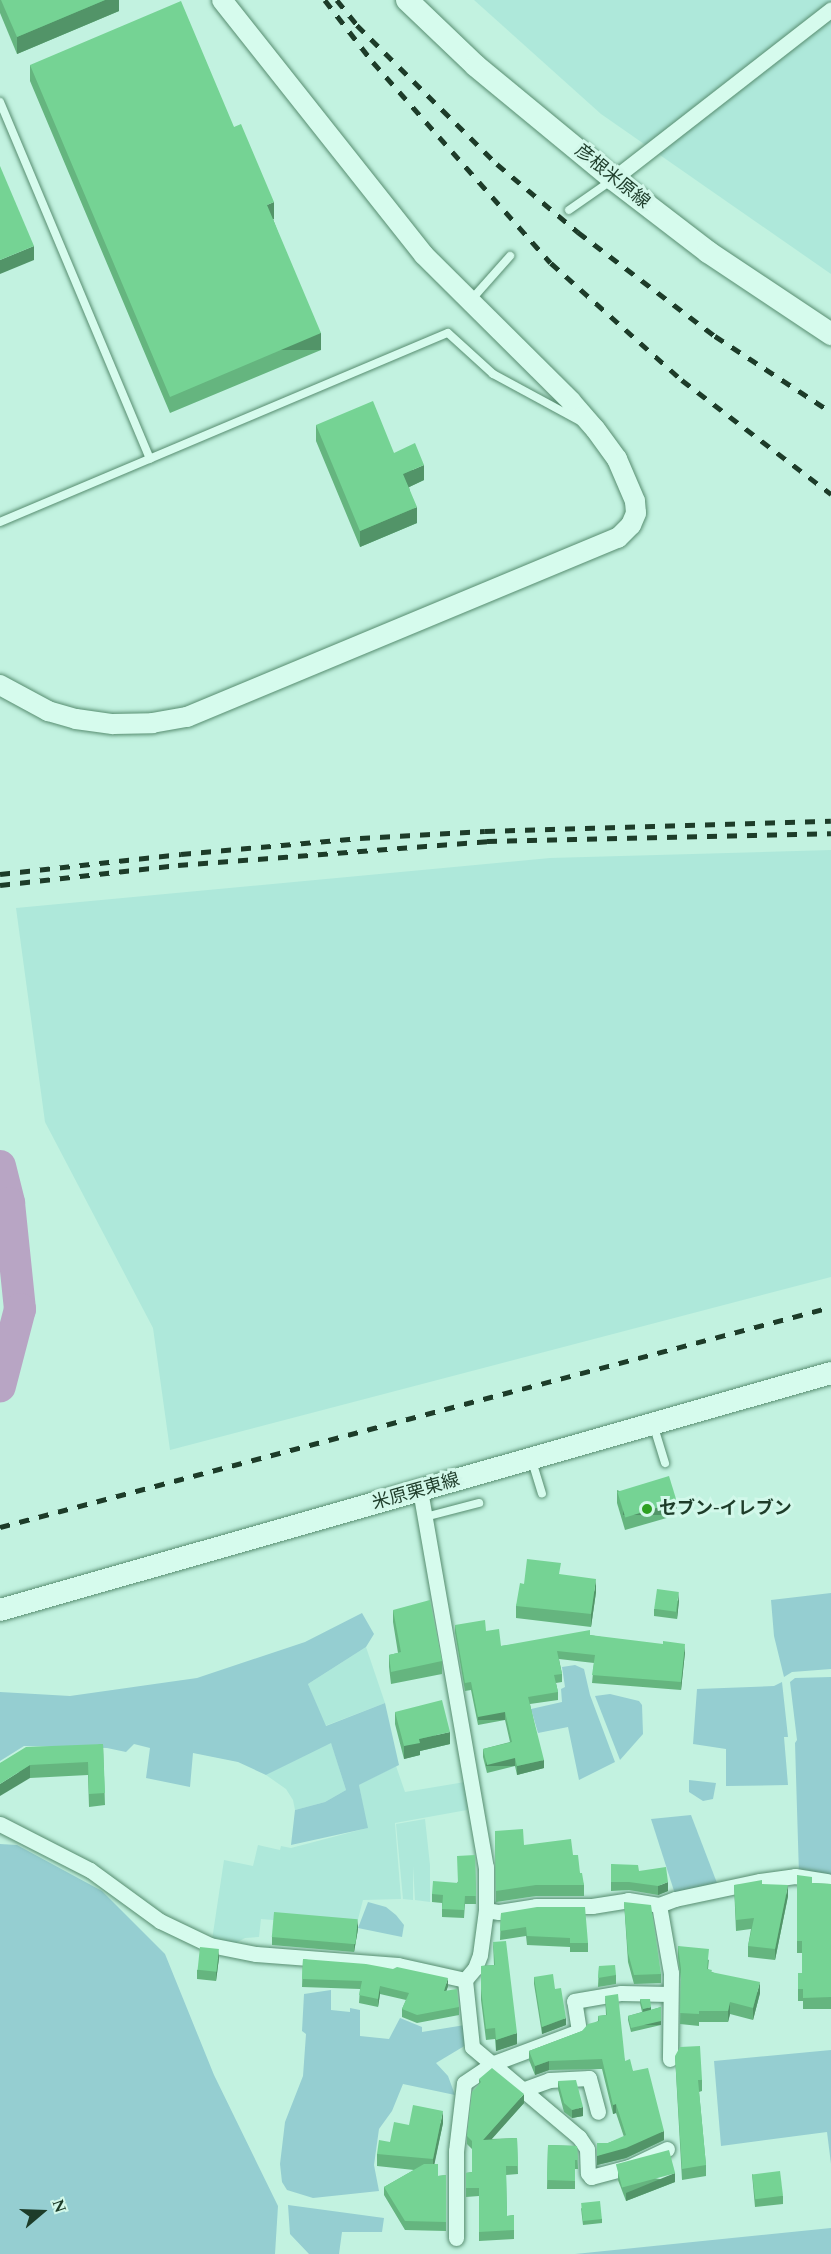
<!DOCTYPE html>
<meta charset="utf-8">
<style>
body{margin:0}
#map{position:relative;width:831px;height:2254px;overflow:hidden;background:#c2f2e0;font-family:Spectral,"Noto Sans JP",serif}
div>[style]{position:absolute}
.farmland>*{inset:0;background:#aee8da}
.green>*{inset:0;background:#95ced1}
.river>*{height:32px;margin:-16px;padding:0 16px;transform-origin:16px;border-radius:16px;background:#b8a5c4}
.roads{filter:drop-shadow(0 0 2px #578d70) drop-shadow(0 0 2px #578d70)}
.service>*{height:8px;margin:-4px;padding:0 4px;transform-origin:4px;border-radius:4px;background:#d6fbed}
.minor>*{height:15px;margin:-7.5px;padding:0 7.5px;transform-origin:7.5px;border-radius:7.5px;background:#d6fbed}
.tertiary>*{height:20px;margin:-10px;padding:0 10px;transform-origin:10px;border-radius:10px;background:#d6fbed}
.secondary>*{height:22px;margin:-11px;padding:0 11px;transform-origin:11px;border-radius:11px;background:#d6fbed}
.rail>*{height:4.5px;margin-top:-2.25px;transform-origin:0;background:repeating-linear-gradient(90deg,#1d3c29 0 10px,transparent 0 20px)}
.wall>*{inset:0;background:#65b57f}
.shaded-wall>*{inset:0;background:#529468;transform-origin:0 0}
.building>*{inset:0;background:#75d394;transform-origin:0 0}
.dots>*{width:16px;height:16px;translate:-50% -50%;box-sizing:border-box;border:3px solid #d2f8ea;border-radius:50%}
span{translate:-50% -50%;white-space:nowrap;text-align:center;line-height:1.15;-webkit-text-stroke:6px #d2f8ea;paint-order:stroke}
.street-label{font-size:18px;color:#1d3c29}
.poi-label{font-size:18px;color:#1d3c29;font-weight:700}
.left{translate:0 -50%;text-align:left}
.north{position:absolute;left:12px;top:2182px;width:60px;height:60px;-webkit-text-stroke:4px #d2f8ea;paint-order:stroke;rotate:71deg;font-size:16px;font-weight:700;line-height:24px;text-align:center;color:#1d3c29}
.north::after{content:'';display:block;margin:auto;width:21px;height:27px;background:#1d3c29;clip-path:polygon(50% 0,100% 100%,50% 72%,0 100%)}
</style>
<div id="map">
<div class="farmland">
<i style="clip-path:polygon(474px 0,831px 0,831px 274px,601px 114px)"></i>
<i style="clip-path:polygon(831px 850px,831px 1277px,170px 1450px,153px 1328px,45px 1122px,16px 908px,550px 858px)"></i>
<i style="clip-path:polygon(366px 1647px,385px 1703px,325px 1726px,308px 1684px)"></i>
<i style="clip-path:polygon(331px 1742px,346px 1790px,325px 1802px,295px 1810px,293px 1800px,286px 1789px,266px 1775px)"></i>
<i style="clip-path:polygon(396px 1766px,405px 1792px,465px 1782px,468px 1808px,467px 1810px,395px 1823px,401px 1899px,363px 1900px,356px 1927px,261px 1919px,259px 1937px,245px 1938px,234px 1944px,212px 1940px,224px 1860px,253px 1866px,258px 1845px,280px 1850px,281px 1846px,291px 1848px,367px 1828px,359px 1785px)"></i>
<i style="clip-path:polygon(425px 1819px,430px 1865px,430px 1902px,415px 1900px,413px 1866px,413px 1900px,403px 1899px,396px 1824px)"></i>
</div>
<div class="green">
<i style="clip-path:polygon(831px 1593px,831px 1669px,792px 1672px,784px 1677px,774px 1636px,771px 1600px)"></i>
<i style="clip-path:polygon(362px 1613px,374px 1634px,366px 1647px,308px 1684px,326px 1726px,385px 1703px,399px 1765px,359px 1785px,368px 1828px,291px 1845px,295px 1810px,325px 1802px,346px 1790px,331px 1743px,266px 1775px,238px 1762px,193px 1753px,190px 1787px,146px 1778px,150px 1748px,134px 1744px,126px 1752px,107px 1748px,24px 1746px,0 1761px,0 1692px,70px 1696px,197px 1678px,305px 1642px)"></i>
<i style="clip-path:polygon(575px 1665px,584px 1669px,590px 1695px,615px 1762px,579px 1780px,568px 1727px,538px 1733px,531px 1709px,562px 1702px,561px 1689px,565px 1687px,562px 1667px)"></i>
<i style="clip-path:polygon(831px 1677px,831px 1875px,799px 1875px,795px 1743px,797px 1740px,790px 1682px,795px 1678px)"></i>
<i style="clip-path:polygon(782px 1682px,788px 1737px,784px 1737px,788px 1785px,726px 1786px,726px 1749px,693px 1744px,697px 1689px,774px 1686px)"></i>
<i style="clip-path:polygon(610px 1694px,639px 1701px,642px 1705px,643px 1734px,620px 1760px,595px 1696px)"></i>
<i style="clip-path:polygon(689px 1780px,716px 1783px,713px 1799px,703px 1801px,689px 1792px)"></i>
<i style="clip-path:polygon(691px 1815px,717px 1883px,675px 1894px,651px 1819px)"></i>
<i style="clip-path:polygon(0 1844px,17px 1845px,102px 1891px,165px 1954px,214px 2075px,278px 2206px,275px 2254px,0 2254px)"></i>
<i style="clip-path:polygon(368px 1902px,386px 1907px,396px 1915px,404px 1925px,402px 1937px,358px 1928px)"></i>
<i style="clip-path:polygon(331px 1990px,331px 2010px,350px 2012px,350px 2008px,360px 2010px,360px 2036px,389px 2039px,400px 2018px,422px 2027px,422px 2032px,465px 2025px,466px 2045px,436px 2063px,448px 2076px,455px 2095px,403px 2084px,392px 2111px,379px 2129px,374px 2165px,379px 2191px,313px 2198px,287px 2190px,282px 2182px,280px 2164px,285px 2122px,303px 2076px,306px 2034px,302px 2031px,304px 1994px)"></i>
<i style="clip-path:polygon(831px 2050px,831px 2164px,827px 2132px,721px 2146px,714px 2061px)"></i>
<i style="clip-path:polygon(288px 2205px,384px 2218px,382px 2232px,342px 2232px,339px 2254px,309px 2254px,290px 2234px)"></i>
<i style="clip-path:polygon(831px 2228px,831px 2254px,575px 2254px)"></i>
</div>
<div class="river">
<i style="left:0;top:1166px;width:38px;rotate:76deg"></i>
<i style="left:9px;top:1203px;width:107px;rotate:84.1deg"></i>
<i style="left:20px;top:1309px;width:80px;rotate:104.6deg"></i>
</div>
<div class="roads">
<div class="service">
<i style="left:0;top:102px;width:387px;rotate:67.2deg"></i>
<i style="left:569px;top:210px;width:52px;rotate:-34.9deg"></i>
<i style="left:471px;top:300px;width:59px;rotate:-48.4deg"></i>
<i style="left:0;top:522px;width:486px;rotate:-22.9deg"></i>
<i style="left:448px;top:333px;width:61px;rotate:42.3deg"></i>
<i style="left:493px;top:374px;width:99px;rotate:28.4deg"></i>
<i style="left:653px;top:1424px;width:41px;rotate:72.9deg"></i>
<i style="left:532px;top:1461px;width:34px;rotate:73deg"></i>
<i style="left:425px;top:1517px;width:56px;rotate:-14.5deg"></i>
</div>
<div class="minor">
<i style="left:613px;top:179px;width:276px;rotate:-37.9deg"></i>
<i style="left:420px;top:1490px;width:383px;rotate:80.1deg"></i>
<i style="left:486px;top:1867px;width:43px;rotate:90deg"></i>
<i style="left:486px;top:1910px;width:45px;rotate:97.6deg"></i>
<i style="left:480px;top:1955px;width:14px;rotate:111deg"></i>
<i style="left:475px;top:1968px;width:16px;rotate:130deg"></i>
<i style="left:0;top:1824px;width:101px;rotate:27.1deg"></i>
<i style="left:90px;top:1870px;width:87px;rotate:36.1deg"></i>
<i style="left:160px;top:1921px;width:55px;rotate:25.6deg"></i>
<i style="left:210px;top:1945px;width:47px;rotate:11.1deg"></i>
<i style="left:256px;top:1954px;width:142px;rotate:4.4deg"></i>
<i style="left:398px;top:1965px;width:69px;rotate:12.6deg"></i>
<i style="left:659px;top:1905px;width:69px;rotate:80deg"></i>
<i style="left:671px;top:1973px;width:86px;rotate:90.7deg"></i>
<i style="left:486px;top:1910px;width:13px;rotate:9deg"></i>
<i style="left:499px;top:1912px;width:37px;rotate:-9deg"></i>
<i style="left:536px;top:1906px;width:56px"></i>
<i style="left:592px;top:1906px;width:36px;rotate:-9deg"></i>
<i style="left:628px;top:1900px;width:31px;rotate:9deg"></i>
<i style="left:659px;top:1905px;width:17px;rotate:-21deg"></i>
<i style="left:675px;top:1899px;width:87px;rotate:-12deg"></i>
<i style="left:760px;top:1881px;width:35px;rotate:-8deg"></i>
<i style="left:795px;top:1876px;width:33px;rotate:9deg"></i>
<i style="left:465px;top:1980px;width:67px;rotate:84deg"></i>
<i style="left:472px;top:2047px;width:140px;rotate:40.1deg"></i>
<i style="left:579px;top:2137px;width:14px;rotate:56deg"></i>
<i style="left:587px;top:2149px;width:24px;rotate:88deg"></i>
<i style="left:588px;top:2173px;width:5px;rotate:53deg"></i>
<i style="left:591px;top:2177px;width:39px;rotate:-15deg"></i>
<i style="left:629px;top:2167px;width:42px;rotate:-25.3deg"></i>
<i style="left:522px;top:2090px;width:29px;rotate:-20deg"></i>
<i style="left:549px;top:2080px;width:40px;rotate:-2.9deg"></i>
<i style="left:589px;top:2078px;width:35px;rotate:75deg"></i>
<i style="left:456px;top:2238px;width:87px;rotate:-90deg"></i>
<i style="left:456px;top:2151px;width:68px;rotate:-83.3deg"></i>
<i style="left:464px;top:2083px;width:36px;rotate:-34deg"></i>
<i style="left:494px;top:2063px;width:91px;rotate:-20.6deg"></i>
<i style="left:579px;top:2031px;width:30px;rotate:-99deg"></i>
<i style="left:574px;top:2001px;width:48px;rotate:-9.7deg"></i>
<i style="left:621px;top:1993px;width:48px;rotate:1.2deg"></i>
</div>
<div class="tertiary">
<i style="left:0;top:685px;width:55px;rotate:28.4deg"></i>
<i style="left:48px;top:711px;width:29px;rotate:16deg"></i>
<i style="left:76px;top:719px;width:37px;rotate:8deg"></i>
<i style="left:113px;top:724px;width:39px;rotate:-1deg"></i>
<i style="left:152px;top:723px;width:36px;rotate:-10deg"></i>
<i style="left:187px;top:717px;width:467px;rotate:-22.6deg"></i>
<i style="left:618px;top:538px;width:18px;rotate:-45deg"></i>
<i style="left:631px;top:525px;width:13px;rotate:-67deg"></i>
<i style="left:636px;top:513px;width:12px;rotate:-95deg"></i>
<i style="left:635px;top:501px;width:46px;rotate:-113.2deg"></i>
<i style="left:617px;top:459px;width:37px;rotate:-126deg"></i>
<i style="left:595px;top:429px;width:37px;rotate:-131deg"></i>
<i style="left:571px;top:401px;width:207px;rotate:-135.2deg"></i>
<i style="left:424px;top:255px;width:325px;rotate:-128.4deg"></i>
</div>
<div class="secondary">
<i style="left:407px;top:0;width:95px;rotate:43.7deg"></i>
<i style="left:476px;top:66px;width:178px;rotate:39.5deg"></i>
<i style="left:613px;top:179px;width:120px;rotate:37.5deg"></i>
<i style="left:708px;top:252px;width:148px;rotate:33.7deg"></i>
<i style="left:0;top:1610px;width:864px;rotate:-15.92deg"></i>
</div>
</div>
<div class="rail">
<i style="left:325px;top:0;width:78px;rotate:52.3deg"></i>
<i style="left:373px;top:62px;width:268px;rotate:48.5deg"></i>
<i style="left:551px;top:263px;width:176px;rotate:41.8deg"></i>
<i style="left:682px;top:380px;width:188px;rotate:37.4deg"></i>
<i style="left:337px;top:0;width:32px;rotate:51deg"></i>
<i style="left:357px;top:25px;width:197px;rotate:44.8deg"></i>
<i style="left:497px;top:164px;width:106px;rotate:40deg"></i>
<i style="left:578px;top:232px;width:172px;rotate:37.2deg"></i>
<i style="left:715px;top:336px;width:139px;rotate:33.2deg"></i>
<i style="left:0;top:874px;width:182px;rotate:-6.3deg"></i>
<i style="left:181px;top:854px;width:180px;rotate:-5.1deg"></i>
<i style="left:360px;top:838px;width:125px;rotate:-3.2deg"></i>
<i style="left:485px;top:831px;width:346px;rotate:-1.7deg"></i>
<i style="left:0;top:885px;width:179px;rotate:-6.4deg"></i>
<i style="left:178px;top:865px;width:310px;rotate:-4.4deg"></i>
<i style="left:487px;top:841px;width:344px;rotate:-1.3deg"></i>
<i style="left:0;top:1527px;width:860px;rotate:-14.83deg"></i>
</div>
<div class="wall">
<i style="clip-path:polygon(0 0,119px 0,119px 11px,17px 54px,0 13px)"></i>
<i style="clip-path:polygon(30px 65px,234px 127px,274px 219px,273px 219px,321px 350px,170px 413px,30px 81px)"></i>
<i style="clip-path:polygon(316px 425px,394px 453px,424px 480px,409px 487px,417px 523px,360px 547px,316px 441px)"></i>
<i style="clip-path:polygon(617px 1490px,677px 1515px,625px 1530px,617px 1503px)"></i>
<i style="clip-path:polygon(561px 1575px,596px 1592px,591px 1627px,516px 1618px,516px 1606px,524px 1584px)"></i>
<i style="clip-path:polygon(679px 1600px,677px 1619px,654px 1616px,654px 1609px)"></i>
<i style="clip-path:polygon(393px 1610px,442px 1661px,442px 1674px,391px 1684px,389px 1667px,389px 1655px,398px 1653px,393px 1622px)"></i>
<i style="clip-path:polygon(455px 1625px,486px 1631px,501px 1646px,590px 1635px,685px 1652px,681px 1690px,592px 1683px,594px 1663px,559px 1659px,562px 1674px,562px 1682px,556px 1683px,558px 1692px,558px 1700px,530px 1704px,544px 1768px,517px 1775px,515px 1766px,487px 1773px,483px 1757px,483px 1749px,510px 1742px,505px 1720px,478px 1725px,471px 1690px,465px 1691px,455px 1633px)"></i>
<i style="clip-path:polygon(395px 1712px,450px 1744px,420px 1751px,420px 1755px,404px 1759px,395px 1724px)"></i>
<i style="clip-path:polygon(103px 1744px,105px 1805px,89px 1807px,88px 1775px,30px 1778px,0 1763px)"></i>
<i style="clip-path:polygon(495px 1831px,524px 1845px,573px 1855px,584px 1885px,584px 1896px,536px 1896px,496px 1902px)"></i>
<i style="clip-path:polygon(475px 1855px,476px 1904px,465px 1904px,464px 1918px,442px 1917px,442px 1903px,432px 1902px,432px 1894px,457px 1883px)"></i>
<i style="clip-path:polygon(611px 1864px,639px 1871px,668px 1891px,658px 1895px,629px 1890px,611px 1891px)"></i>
<i style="clip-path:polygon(797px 1875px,812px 1883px,831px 1884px,831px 2009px,803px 2009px,803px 2001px,798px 2001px,798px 1973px,802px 1973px,802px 1953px,797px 1953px)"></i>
<i style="clip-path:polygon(762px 1884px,788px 1896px,775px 1960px,748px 1957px,748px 1946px,751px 1929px,736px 1931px,734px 1885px)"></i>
<i style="clip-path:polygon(624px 1902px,661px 1974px,661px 1983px,634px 1984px,628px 1962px)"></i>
<i style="clip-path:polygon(501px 1913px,588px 1943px,588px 1952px,570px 1952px,570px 1947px,527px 1945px,526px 1936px,500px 1940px)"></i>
<i style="clip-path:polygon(358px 1929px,354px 1952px,272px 1945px,272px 1937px)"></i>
<i style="clip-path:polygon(493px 1942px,517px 2044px,496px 2051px,495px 2039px,486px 2040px,481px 2000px,481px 1966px,494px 1965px)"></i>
<i style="clip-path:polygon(678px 1946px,709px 1960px,708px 1969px,712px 1972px,760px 1993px,753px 2020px,730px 2014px,728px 2022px,699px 2022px,699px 2026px,680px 2024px,681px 1979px,678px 1958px)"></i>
<i style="clip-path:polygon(219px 1958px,216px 1981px,197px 1979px,197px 1970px)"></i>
<i style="clip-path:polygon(303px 1959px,448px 1986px,446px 1991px,459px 2007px,459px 2015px,417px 2023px,402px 2017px,402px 2009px,406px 2000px,380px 1994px,378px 2007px,359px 2003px,360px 1989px,302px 1987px)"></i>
<i style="clip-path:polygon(599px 1966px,616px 1975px,616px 1984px,598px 1987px)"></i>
<i style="clip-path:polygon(534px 1977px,555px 1989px,566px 2025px,542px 2034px,534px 1984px)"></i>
<i style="clip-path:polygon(605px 1996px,625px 2061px,633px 2071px,664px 2140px,626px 2158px,597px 2165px,597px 2143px,608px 2143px,624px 2137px,616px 2113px,613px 2114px,602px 2069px,549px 2070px,535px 2075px,529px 2060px,529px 2051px,582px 2031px,598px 2021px,598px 2016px,606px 2015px)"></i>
<i style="clip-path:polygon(640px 1999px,651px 2010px,661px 2007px,661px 2025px,631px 2032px,628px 2020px,628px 2016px,642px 2012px,640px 2003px)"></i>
<i style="clip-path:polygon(675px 2056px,702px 2080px,702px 2091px,699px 2092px,706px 2165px,706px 2176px,682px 2180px)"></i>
<i style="clip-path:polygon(479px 2079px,524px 2103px,491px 2139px,517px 2138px,518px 2174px,506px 2175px,507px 2216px,514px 2215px,514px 2239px,479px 2241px,479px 2196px,466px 2197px,466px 2173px,472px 2172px,472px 2149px,467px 2144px,467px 2136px,479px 2084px)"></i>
<i style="clip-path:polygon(558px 2081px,583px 2116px,572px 2118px,564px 2112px,558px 2089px)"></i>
<i style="clip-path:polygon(443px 2123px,434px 2164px,438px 2176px,446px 2175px,446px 2231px,405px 2230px,384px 2195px,384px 2187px,414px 2170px,377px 2166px,377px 2154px,409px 2125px)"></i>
<i style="clip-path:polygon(548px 2145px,577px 2146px,578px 2169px,575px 2169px,575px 2189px,547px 2189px)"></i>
<i style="clip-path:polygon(618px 2171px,675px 2182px,626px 2201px,618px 2180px)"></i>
<i style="clip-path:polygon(752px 2174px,783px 2196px,783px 2204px,755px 2207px)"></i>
<i style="clip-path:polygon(581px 2208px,602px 2219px,602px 2223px,583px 2225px)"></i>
</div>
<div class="shaded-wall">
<i style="clip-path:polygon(105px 0,119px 0,119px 11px,17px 54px,17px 37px)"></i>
<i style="clip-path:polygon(274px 202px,274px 219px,267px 222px,267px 205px)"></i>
<i style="clip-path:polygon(34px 246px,34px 260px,0 274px,0 260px)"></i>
<i style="left:321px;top:333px;width:17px;height:164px;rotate:90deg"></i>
<i style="clip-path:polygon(424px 465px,424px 480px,403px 490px,403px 474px)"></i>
<i style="clip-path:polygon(417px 507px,417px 523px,360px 547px,360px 531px)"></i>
<i style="left:677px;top:1502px;width:13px;height:54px;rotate:90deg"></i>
<i style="clip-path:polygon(596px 1579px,596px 1592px,591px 1627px,591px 1614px)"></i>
<i style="clip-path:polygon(679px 1592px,679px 1600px,677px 1619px,677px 1611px)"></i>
<i style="clip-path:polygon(685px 1644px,685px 1652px,681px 1690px,681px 1682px)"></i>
<i style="left:505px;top:1712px;width:8px;height:27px;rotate:90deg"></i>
<i style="clip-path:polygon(450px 1732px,450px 1744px,420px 1751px,420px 1755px,404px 1759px,404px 1746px,419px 1739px)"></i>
<i style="left:515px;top:1758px;width:8px;height:29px;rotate:90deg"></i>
<i style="clip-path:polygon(544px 1760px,544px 1768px,517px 1775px,517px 1766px)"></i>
<i style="clip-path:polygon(30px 1765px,30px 1778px,0 1796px,0 1784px)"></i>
<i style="clip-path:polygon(668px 1882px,668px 1891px,658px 1895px,658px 1886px)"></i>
<i style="clip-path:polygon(788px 1885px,788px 1896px,775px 1960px,775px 1949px)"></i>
<i style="clip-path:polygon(358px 1920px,358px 1929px,354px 1952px,354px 1943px)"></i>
<i style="clip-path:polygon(219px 1949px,219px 1958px,216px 1981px,216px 1972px)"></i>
<i style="clip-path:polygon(448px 1978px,448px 1986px,444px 1999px,444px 1991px)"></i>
<i style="clip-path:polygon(760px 1982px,760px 1993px,753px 2020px,753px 2008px)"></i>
<i style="clip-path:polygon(380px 1986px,380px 1994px,378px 2007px,378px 1999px)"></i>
<i style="clip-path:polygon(730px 2002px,730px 2014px,728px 2022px,728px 2011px)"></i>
<i style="clip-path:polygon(651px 2007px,651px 2011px,643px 2013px,643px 2009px)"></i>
<i style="clip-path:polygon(566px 2018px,566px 2025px,542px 2034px,542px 2027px)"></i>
<i style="left:661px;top:2021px;width:4px;height:31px;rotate:90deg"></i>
<i style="clip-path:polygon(517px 2033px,517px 2044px,496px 2051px,496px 2040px)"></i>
<i style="clip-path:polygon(549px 2061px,549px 2070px,535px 2075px,535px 2066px)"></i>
<i style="clip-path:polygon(524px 2094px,524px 2103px,483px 2149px,483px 2140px)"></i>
<i style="clip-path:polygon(616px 2104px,616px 2113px,613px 2114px,613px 2105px)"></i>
<i style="clip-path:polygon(583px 2107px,583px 2116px,572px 2118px,572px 2110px)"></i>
<i style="clip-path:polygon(443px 2111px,443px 2123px,433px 2171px,433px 2159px)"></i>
<i style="clip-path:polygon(664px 2131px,664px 2140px,626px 2158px,597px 2165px,597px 2156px)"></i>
<i style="clip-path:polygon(675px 2173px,675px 2182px,626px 2201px,626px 2193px)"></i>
</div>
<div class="building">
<i style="clip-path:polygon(1px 0,105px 0,17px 37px)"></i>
<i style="clip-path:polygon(181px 1px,234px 127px,241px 124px,274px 202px,267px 205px,321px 333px,170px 397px,30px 65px)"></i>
<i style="clip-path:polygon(0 166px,34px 246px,0 260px)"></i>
<i style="clip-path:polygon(373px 401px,394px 453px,415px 443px,424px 465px,403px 474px,417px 507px,360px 531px,316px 425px)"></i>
<i style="left:669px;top:1476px;width:27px;height:54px;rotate:73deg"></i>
<i style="clip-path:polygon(527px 1559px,561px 1563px,559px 1574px,596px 1579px,591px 1614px,516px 1606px,520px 1583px,524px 1584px)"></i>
<i style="left:657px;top:1589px;width:22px;height:20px;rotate:8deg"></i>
<i style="clip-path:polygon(430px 1600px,442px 1661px,391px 1672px,389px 1655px,401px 1652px,393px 1610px)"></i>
<i style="clip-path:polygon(485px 1620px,486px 1631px,499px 1629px,501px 1646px,590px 1630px,590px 1635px,663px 1644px,663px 1641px,685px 1644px,681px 1682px,592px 1675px,595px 1655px,557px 1651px,562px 1674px,554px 1675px,558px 1692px,528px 1697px,544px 1760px,517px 1766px,515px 1758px,487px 1765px,483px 1749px,512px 1742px,505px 1712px,478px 1717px,471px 1682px,465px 1683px,455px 1625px)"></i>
<i style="clip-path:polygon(442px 1700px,450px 1732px,419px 1739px,420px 1743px,404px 1746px,395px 1712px)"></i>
<i style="clip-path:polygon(103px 1744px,105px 1793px,89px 1794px,88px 1762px,30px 1765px,0 1784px,0 1763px,26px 1747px)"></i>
<i style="clip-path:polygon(523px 1829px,524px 1845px,571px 1839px,573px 1855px,578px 1855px,580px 1873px,582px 1873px,584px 1885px,536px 1885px,496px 1891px,495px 1831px)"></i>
<i style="clip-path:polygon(475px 1855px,476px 1896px,465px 1896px,464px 1910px,442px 1909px,443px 1895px,432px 1894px,433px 1881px,458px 1883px,457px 1856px)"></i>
<i style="clip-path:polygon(611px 1864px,638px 1865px,639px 1871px,666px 1867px,668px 1882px,658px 1886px,629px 1882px,611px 1882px)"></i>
<i style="clip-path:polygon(797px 1875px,812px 1877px,812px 1883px,831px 1884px,831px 1997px,803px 1998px,803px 1989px,798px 1989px,798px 1973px,802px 1973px,802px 1941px,797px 1941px)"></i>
<i style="clip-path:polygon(762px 1880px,762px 1884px,788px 1885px,775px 1949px,748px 1946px,754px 1918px,736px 1920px,734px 1885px)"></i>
<i style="clip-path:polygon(624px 1902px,651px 1905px,661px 1974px,634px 1975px,628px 1953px)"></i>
<i style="clip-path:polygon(537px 1907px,585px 1907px,588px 1943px,570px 1943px,570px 1938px,527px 1936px,526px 1927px,500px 1931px,501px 1913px)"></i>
<i style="left:274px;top:1912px;width:84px;height:25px;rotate:5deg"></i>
<i style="clip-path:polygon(506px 1941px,517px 2033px,496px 2040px,495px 2028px,486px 2029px,481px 1989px,481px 1966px,495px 1965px,493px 1942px)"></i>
<i style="clip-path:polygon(678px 1946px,709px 1949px,707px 1969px,712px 1970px,711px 1972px,760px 1982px,753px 2008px,730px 2002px,728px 2011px,699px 2011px,699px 2014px,680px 2013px,681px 1969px)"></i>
<i style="left:200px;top:1947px;width:19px;height:23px;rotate:6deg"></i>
<i style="clip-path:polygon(303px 1959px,366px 1964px,393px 1969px,397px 1967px,448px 1978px,444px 1991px,457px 1989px,459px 2007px,417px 2015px,402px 2009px,409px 1993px,380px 1986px,378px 1999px,359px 1995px,362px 1981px,302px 1979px)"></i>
<i style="clip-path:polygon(615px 1965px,616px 1975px,598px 1978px,599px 1966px)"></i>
<i style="clip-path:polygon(553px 1974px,555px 1989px,561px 1988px,566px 2018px,542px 2027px,534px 1977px)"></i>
<i style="clip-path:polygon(618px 1994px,625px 2061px,630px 2059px,633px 2071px,648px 2068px,664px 2131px,626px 2148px,597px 2156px,597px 2143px,608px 2143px,626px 2135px,616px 2104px,613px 2105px,602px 2059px,549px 2061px,535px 2066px,529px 2051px,582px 2031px,588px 2024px,599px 2021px,598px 2016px,607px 2015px,605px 1996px)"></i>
<i style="clip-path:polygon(640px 1999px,650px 1999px,651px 2007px,643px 2009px)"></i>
<i style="clip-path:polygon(661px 2007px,661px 2021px,631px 2028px,628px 2016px)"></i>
<i style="clip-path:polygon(700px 2046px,702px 2080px,698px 2080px,706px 2165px,682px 2169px,675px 2056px,680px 2047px)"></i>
<i style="clip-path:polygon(492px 2068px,524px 2094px,483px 2140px,517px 2138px,518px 2166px,506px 2166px,507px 2216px,514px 2215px,514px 2230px,479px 2232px,479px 2188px,466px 2188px,466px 2173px,472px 2172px,472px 2141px,467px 2136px,472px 2092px,481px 2082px,479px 2079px)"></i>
<i style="clip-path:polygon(576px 2080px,583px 2107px,572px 2110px,564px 2103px,558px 2081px)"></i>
<i style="clip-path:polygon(413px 2105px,443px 2111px,433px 2159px,377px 2154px,379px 2140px,390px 2142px,394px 2122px,409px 2125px)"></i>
<i style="clip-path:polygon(548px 2145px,577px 2146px,578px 2160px,575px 2160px,575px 2181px,547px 2180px)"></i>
<i style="left:669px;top:2150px;width:24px;height:55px;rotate:75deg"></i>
<i style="clip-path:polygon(424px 2164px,438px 2164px,438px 2176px,446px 2175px,446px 2222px,405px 2221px,384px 2187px)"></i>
<i style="left:780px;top:2171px;width:25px;height:28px;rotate:83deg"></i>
<i style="left:600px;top:2201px;width:18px;height:19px;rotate:84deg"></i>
</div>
<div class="dots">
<i style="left:647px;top:1509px;background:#2da122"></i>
</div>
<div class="street-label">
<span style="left:612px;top:177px;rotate:39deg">彦根米原線</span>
<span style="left:416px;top:1492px;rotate:-16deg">米原栗東線</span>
</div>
<div class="poi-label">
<span class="left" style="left:659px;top:1509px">セブン-イレブン</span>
</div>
<div class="north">N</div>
</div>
